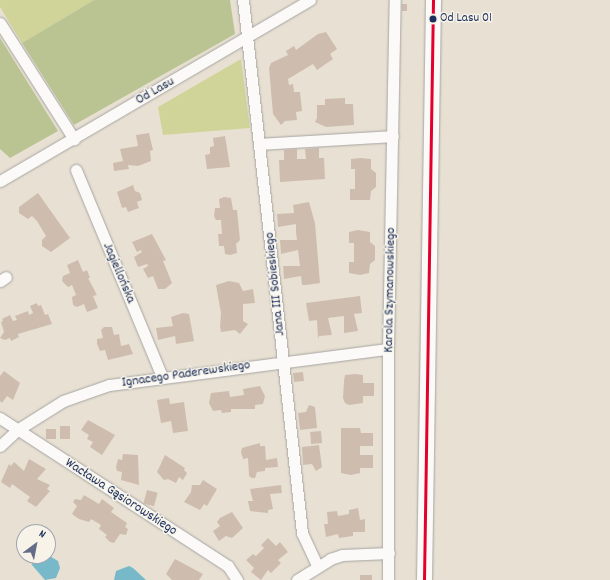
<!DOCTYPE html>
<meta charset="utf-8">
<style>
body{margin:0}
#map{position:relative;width:610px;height:580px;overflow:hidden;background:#e8e1d3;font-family:Dekko,sans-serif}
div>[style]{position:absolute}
.green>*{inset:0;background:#d0d499}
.forest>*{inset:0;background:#bac493}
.water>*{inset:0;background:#77b8c9}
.building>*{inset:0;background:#cebdae;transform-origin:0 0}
.roads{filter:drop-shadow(0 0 1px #a6a4a2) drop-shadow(0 0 1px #a6a4a2)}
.minor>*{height:11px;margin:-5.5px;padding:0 5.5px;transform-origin:5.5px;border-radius:5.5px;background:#fcfaf8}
.secondary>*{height:15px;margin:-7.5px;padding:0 7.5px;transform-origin:7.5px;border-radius:7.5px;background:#fcfaf8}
.bus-1>*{height:3px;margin:-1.5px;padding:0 1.5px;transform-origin:1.5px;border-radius:1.5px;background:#e4002b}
.dots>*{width:11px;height:11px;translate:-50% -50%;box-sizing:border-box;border:2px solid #f7f3e8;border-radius:50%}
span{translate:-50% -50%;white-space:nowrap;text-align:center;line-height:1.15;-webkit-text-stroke:3px #f7f3e8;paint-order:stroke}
.bus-label{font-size:13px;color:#1b2f5e}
.left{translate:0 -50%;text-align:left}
.street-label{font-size:14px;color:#1b2f5e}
.north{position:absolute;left:16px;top:524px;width:40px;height:40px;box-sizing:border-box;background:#f7f3e8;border:1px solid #9fa5b1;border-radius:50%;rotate:32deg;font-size:11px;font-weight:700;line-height:16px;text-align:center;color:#1b2f5e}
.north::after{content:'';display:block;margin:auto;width:14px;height:18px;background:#636d87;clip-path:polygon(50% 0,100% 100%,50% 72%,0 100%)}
</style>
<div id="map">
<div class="green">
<i style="clip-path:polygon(0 0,94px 0,22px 43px,0 7px)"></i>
<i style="clip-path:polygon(241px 59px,250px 128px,163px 135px,158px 107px)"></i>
</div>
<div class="forest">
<i style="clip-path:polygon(94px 0,230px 0,235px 34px,74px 125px,22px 43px)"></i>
<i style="clip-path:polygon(0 38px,58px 131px,10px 158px,0 149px)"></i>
</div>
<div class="water">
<i style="clip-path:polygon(48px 555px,58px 561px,60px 568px,56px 578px,45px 580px,32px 565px,31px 559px,34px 556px)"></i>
<i style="clip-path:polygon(129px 566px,133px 568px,146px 580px,114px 580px,116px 571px)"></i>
</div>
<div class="building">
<i style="left:402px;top:4px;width:5px;height:7px"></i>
<i style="clip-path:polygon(326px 32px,337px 49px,330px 54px,333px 59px,317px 70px,313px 64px,288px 79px,289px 85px,293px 84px,294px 92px,300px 92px,302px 111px,296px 112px,297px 120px,285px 121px,281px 125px,273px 114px,269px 68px,271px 63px,288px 55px,286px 51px,294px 46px,296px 50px,318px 34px)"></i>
<i style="clip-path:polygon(345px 98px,345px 104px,353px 104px,354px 125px,326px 127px,315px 122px,317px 118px,317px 105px,325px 105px,325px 99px)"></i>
<i style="clip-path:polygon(149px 133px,153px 150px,150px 151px,151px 161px,138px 166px,128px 165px,129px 169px,114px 171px,113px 163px,123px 161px,120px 149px,138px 146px,136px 135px)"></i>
<i style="clip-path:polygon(225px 136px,230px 167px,207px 169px,205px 155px,210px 154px,210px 147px,214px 146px,213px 138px)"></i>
<i style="clip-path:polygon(319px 148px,319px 158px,324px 158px,325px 179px,280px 182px,279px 160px,284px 160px,284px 150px,297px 149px,297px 159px,306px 159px,305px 149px)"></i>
<i style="clip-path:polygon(361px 158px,371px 159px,371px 169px,376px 173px,376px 187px,371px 191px,370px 200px,350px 200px,350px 189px,355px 189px,355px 169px,351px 169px,351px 159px)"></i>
<i style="clip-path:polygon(133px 185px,135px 191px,140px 193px,142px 200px,137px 202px,139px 208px,128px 212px,126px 207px,122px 208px,117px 192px)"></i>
<i style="clip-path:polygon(38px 193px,70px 238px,51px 252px,42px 246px,42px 240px,46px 236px,37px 221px,32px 216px,28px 219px,19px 213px,19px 207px)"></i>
<i style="clip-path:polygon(224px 197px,231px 198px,233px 210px,237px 210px,240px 240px,236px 244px,237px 253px,230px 255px,225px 254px,224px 246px,219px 246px,218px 234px,222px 234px,221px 220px,216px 220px,214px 216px,215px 208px,220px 208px,219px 199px)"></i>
<i style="clip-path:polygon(309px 202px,315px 223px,320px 283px,306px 285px,302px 285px,301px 276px,284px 279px,283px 266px,300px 266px,298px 250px,281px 254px,280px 240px,297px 240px,296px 232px,296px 224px,278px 227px,277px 214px,294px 213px,293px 205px)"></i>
<i style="clip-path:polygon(358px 230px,370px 232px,370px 242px,375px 246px,375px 260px,370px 264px,369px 273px,360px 275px,349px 273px,349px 262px,354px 262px,354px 243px,349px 243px,349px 232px)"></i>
<i style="clip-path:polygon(152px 234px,166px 260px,163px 261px,172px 283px,165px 289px,158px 289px,153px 276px,148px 278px,143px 269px,148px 266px,147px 264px,138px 267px,134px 257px,142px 252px,141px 250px,137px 252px,132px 242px)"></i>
<i style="clip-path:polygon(78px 260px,83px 272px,87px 270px,90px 278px,88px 278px,97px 295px,93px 296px,98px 308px,87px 312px,84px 304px,77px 307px,73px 305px,72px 297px,76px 295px,72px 285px,68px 287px,62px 281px,63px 276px,70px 273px,67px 265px)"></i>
<i style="clip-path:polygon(229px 281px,239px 283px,243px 291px,253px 289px,255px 303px,243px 304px,243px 321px,248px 324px,240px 334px,235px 330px,221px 332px,220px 327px,221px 313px,216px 285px)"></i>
<i style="clip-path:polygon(360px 296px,362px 313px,354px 314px,358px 331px,344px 333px,344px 316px,328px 318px,332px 335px,319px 336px,318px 339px,317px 320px,309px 321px,306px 303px)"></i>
<i style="clip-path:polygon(37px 303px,38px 306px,41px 305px,45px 315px,48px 314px,52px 324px,18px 334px,19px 337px,11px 341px,10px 338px,5px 340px,0 338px,4px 332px,1px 322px,3px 321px,2px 319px,10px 315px,13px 321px,17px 320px,15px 316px,28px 311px,29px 315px,33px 313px,30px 306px)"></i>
<i style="clip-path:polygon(183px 313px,189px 314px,194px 341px,176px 344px,175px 336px,158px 340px,156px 328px,173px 326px,171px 317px)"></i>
<i style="clip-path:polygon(104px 327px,112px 327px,114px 335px,119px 334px,121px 346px,129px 344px,133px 354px,108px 360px,105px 350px,100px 351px,97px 344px,97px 339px,103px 338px,101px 330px)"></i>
<i style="clip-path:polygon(4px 371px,20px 383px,13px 400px,7px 396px,2px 403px,0 401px,0 376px)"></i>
<i style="left:303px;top:372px;width:9px;height:10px;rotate:84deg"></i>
<i style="clip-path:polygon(355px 374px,363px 375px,363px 383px,374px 383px,374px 396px,363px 396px,363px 403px,349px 405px,345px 403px,343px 398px,344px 381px,345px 375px)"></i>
<i style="clip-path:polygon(260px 386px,265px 396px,263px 404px,255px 405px,255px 409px,231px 409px,231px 412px,222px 413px,221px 410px,213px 411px,209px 403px,211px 393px,229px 391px,230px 397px,244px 395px,243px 389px)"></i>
<i style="clip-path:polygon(169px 398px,170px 404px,184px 402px,188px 431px,173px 433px,171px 421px,161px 423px,157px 400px)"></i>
<i style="clip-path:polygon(309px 405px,315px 407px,317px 428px,300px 430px,298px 413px,306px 412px)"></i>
<i style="clip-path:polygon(88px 420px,115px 435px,102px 455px,90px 447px,93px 442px,87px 439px,89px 435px,81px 430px)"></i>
<i style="left:60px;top:426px;width:10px;height:13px"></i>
<i style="clip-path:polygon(341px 428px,360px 428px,361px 433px,373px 433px,373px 446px,360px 446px,360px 455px,373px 455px,373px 468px,360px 468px,360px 473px,351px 475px,341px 473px)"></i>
<i style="left:46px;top:429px;width:10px;height:10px"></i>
<i style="left:321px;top:431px;width:12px;height:11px;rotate:85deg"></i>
<i style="clip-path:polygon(260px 443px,260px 446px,265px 446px,266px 460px,277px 458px,278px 467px,265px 468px,265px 471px,257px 472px,255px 478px,252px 478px,249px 476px,248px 458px,243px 459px,241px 452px,242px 448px)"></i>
<i style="clip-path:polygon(319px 445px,322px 467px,316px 471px,312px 464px,303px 465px,302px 447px)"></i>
<i style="clip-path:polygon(123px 454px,138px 455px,139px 485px,121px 480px,122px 472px,117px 471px,116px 467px,118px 459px,122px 460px)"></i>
<i style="clip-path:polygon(165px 455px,185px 468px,184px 470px,187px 473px,183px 480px,179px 477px,176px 483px,168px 479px,164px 480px,157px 472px)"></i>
<i style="clip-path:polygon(29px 459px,46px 469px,37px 479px,50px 485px,47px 489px,50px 491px,36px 507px,27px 501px,30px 497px,12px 484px,10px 488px,1px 482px,9px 464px,11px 466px,14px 462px,24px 471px)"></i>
<i style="clip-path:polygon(203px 480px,217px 489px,207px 506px,204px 504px,200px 510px,184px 502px,191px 492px,192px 485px,200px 485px)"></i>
<i style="clip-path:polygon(281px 485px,282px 493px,270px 494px,273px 509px,268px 510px,268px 513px,250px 511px,248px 501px,253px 501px,250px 489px)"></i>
<i style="left:147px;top:490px;width:11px;height:14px;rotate:15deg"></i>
<i style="clip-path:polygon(84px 495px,99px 504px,102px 499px,114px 508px,111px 512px,127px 523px,125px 527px,128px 529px,126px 535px,120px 534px,114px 543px,110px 542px,105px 537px,107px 535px,99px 529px,101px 525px,91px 519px,89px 522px,79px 519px,72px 514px,77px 506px,73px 502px,75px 499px,81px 500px)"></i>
<i style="clip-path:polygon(358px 508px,360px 520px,365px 519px,365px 532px,353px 532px,353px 536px,339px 538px,338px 534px,326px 537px,324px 524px,328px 524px,327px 512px,337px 511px,338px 516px,349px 514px,349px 510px)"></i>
<i style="clip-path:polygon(232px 512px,243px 528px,232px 538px,226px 536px,219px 541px,213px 531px,220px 526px,217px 522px,220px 518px)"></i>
<i style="clip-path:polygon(268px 538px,276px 546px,280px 542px,288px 552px,278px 560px,281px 563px,271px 573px,268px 570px,261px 580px,251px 572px,254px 568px,246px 560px,253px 554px,256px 556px,264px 548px,261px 545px)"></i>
<i style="clip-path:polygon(175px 559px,203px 574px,199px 580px,172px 580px,166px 574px)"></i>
<i style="left:360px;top:575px;width:12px;height:5px"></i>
</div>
<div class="roads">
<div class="minor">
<i style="left:243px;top:0;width:536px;rotate:83.68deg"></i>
<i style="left:302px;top:533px;width:35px;rotate:65deg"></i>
<i style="left:0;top:23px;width:138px;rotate:57.5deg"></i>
<i style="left:259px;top:144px;width:134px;rotate:-3.4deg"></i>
<i style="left:76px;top:170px;width:224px;rotate:67.4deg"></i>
<i style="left:0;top:181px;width:359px;rotate:-30.3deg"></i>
<i style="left:0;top:281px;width:7px;rotate:-34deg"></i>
<i style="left:0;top:418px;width:272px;rotate:33deg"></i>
<i style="left:228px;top:566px;width:17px;rotate:57deg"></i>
<i style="left:0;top:446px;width:23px;rotate:-43deg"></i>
<i style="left:17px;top:430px;width:54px;rotate:-32.2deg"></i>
<i style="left:63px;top:401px;width:49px;rotate:-19.2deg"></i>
<i style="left:109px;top:385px;width:281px;rotate:-7.4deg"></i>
<i style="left:297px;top:580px;width:39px;rotate:-32deg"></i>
<i style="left:330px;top:559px;width:13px;rotate:-18deg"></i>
<i style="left:342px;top:555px;width:47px;rotate:-2.4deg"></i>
<i style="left:388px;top:580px;width:231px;rotate:-90deg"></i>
<i style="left:388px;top:349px;width:349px;rotate:-88.9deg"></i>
</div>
<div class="secondary">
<i style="left:424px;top:580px;width:580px;rotate:-89.11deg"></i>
</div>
</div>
<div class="bus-1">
<i style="left:424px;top:580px;width:580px;rotate:-89.11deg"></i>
</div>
<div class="dots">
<i style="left:433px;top:19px;background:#1b2f5e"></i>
</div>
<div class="bus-label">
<span class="left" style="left:440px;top:19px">Od Lasu 01</span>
</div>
<div class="street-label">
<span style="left:155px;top:91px;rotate:-30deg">Od Lasu</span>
<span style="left:119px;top:273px;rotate:67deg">Jagiellońska</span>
<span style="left:275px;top:284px;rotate:-96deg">Jana III Sobieskiego</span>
<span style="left:390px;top:290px;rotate:-89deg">Karola Szymanowskiego</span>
<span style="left:186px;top:374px;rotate:-8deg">Ignacego Paderewskiego</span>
<span style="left:121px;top:497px;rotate:33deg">Wacława Gąsiorowskiego</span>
</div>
<div class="north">N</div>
</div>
